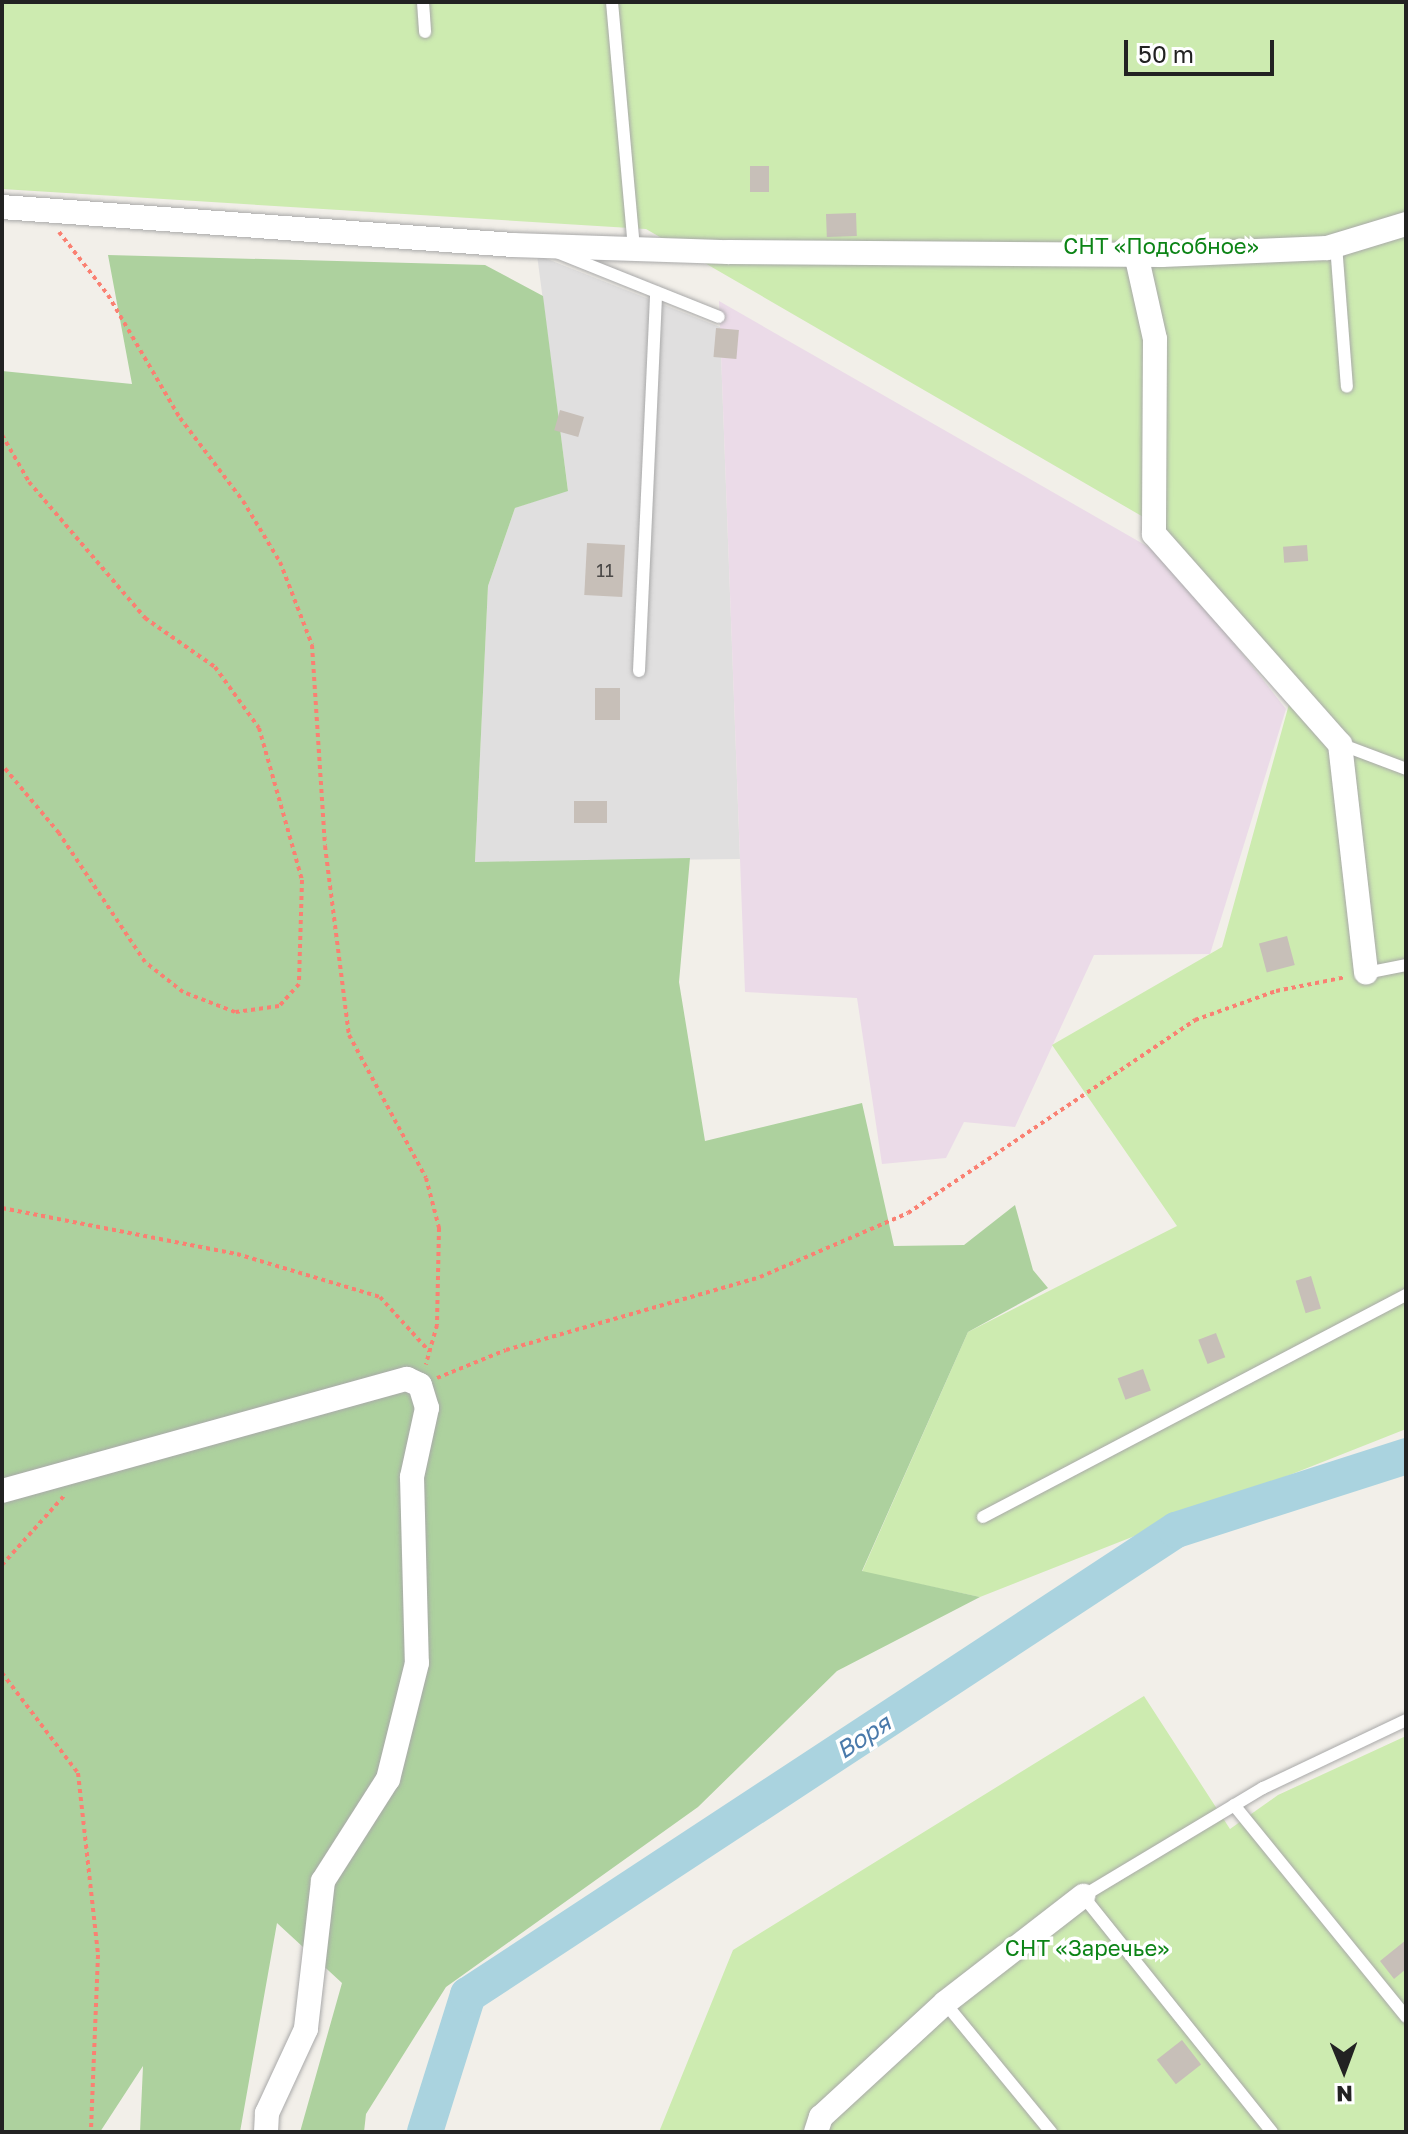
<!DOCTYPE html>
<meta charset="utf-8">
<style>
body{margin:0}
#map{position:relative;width:1408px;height:2134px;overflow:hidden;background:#f2efe9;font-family:"Golos Text",sans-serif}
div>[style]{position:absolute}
.residential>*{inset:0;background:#e0dfdf}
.industrial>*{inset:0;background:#ebdbe8}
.grass>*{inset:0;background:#cdebb0}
.forest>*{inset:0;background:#add19e}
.river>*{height:36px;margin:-18px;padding:0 18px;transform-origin:18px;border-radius:18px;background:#aad3df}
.building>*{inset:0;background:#c7bfb8;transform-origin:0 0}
.path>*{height:4px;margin-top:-2px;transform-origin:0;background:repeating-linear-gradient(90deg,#fa8072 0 4px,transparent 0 8px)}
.roads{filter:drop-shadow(0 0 2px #a9a9a9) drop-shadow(0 0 2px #a9a9a9)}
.lane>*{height:12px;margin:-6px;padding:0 6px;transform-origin:6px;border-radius:6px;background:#fff}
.street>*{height:24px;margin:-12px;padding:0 12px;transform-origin:12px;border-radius:12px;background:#fff}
span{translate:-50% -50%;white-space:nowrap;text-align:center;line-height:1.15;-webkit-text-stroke:7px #fff;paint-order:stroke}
.number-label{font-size:18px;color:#4b4948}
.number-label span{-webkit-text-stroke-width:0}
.park-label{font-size:22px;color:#0c8416}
.water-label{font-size:24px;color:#4a7aab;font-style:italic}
.frame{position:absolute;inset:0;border:4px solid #222;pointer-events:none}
.north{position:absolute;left:1304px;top:2030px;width:80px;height:80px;-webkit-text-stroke:6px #fff;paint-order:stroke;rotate:179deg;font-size:22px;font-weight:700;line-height:32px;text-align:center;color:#222}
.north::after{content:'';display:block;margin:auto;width:28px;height:36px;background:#222;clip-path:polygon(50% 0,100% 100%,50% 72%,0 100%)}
.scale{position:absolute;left:1124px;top:40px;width:150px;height:36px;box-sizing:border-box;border:4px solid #222;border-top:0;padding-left:10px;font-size:24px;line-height:28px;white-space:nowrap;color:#222;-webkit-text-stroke:6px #fff;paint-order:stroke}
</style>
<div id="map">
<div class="residential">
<i style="clip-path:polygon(537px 255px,720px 327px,740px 859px,475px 862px,488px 586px,515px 508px,568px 490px)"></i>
</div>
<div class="industrial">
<i style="clip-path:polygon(719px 301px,1166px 557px,1286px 709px,1210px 954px,1094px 955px,1015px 1127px,964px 1122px,946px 1158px,882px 1164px,857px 998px,745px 992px)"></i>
</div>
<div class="grass">
<i style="clip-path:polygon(2px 2px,1406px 2px,1406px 1429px,980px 1597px,862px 1572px,968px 1332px,1177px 1226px,1052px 1045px,1222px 947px,1291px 697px,1164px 529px,646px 229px,2px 189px)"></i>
<i style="clip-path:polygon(1144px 1696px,1230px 1829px,1278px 1795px,1406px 1736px,1406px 2132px,659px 2132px,733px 1950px)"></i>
</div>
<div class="forest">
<i style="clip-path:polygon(108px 255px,485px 265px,543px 296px,568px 491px,515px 508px,488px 586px,475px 862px,690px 858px,679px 982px,705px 1141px,862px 1103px,894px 1246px,964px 1245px,1015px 1205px,1033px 1270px,1048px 1288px,968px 1332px,862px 1571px,980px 1597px,837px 1671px,698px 1807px,446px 1987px,366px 2114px,364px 2132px,300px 2132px,342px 1983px,277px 1923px,240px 2132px,140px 2132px,143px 2066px,100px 2132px,2px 2132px,2px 371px,132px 384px)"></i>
</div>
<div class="river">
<i style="left:425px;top:2132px;width:144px;rotate:-72.6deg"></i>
<i style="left:468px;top:1995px;width:847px;rotate:-33.3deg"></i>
<i style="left:1176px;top:1530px;width:242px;rotate:-17.8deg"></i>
</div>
<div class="building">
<i style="left:750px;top:166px;width:19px;height:26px"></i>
<i style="left:856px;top:213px;width:23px;height:30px;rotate:88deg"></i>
<i style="left:716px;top:328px;width:23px;height:29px;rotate:5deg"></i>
<i style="left:560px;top:410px;width:25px;height:21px;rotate:16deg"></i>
<i style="left:587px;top:543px;width:38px;height:52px;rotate:3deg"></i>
<i style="left:1307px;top:545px;width:16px;height:24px;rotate:86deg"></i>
<i style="left:595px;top:688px;width:25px;height:32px"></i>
<i style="left:607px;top:801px;width:22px;height:33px;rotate:90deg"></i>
<i style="left:1287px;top:936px;width:30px;height:29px;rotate:75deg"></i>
<i style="left:1311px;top:1276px;width:34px;height:16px;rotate:73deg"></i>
<i style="left:1216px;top:1333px;width:26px;height:19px;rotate:69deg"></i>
<i style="left:1143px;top:1369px;width:23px;height:27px;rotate:70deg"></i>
<i style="clip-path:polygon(1406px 1940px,1406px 1969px,1394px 1979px,1380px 1961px)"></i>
<i style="left:1182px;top:2040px;width:31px;height:32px;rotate:52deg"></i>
</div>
<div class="path">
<i style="left:59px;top:232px;width:80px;rotate:52.1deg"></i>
<i style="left:108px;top:295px;width:143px;rotate:59.7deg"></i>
<i style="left:180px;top:418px;width:104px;rotate:52.8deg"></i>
<i style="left:243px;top:501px;width:71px;rotate:58.8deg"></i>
<i style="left:280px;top:562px;width:89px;rotate:68.9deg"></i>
<i style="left:312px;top:645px;width:201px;rotate:86.3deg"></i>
<i style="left:325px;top:846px;width:191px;rotate:82.8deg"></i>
<i style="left:349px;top:1035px;width:162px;rotate:61.7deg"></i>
<i style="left:426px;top:1178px;width:52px;rotate:75.4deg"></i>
<i style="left:439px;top:1228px;width:97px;rotate:91.2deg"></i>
<i style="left:437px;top:1325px;width:41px;rotate:105.8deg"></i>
<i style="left:2px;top:435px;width:54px;rotate:60.1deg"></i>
<i style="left:29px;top:482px;width:179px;rotate:49.5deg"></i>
<i style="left:145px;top:618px;width:85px;rotate:35deg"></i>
<i style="left:215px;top:667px;width:75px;rotate:54.2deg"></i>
<i style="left:259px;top:728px;width:158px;rotate:74.2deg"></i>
<i style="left:302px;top:880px;width:104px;rotate:91.7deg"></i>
<i style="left:299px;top:984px;width:30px;rotate:132deg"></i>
<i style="left:279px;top:1006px;width:44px;rotate:172.2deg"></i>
<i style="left:235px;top:1012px;width:56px;rotate:-159deg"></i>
<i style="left:183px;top:992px;width:48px;rotate:-141.7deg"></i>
<i style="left:145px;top:962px;width:155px;rotate:-123.7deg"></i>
<i style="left:59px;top:833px;width:89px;rotate:-130deg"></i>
<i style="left:2px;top:1208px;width:239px;rotate:11.1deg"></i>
<i style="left:237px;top:1254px;width:149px;rotate:16.7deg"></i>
<i style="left:380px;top:1297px;width:73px;rotate:47.8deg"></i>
<i style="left:437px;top:1378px;width:74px;rotate:-22.1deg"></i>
<i style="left:506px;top:1350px;width:264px;rotate:-16deg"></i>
<i style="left:760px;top:1277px;width:161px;rotate:-23.4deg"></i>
<i style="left:908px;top:1213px;width:346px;rotate:-33.9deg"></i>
<i style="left:1195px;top:1020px;width:86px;rotate:-19.7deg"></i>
<i style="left:1276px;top:991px;width:71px;rotate:-11.3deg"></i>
<i style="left:2px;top:1565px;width:93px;rotate:-48.1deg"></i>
<i style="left:2px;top:1673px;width:126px;rotate:52.8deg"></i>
<i style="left:78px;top:1773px;width:183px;rotate:83.7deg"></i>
<i style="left:98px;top:1955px;width:177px;rotate:92.3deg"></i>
</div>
<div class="roads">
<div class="lane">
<i style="left:423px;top:2px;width:30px;rotate:86deg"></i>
<i style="left:612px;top:2px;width:248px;rotate:84.9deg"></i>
<i style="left:1336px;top:245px;width:142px;rotate:85.6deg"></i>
<i style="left:559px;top:253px;width:172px;rotate:21.8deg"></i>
<i style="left:639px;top:671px;width:379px;rotate:-87.4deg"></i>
<i style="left:1340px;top:744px;width:71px;rotate:20.7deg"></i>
<i style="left:1366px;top:973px;width:41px;rotate:-11.3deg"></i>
<i style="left:983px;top:1517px;width:478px;rotate:-27.7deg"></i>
<i style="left:1234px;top:1805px;width:273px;rotate:50.9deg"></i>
<i style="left:945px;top:2003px;width:167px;rotate:50.6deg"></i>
<i style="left:1272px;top:2132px;width:302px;rotate:-128.7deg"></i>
<i style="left:1083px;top:1896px;width:210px;rotate:-31deg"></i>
<i style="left:1263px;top:1788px;width:158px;rotate:-25.4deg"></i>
</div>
<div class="street">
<i style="left:2px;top:207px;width:512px;rotate:4.25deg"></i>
<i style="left:513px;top:245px;width:215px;rotate:1.9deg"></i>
<i style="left:728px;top:252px;width:434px;rotate:0.4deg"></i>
<i style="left:1162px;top:255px;width:165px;rotate:-2.4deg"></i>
<i style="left:1327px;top:248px;width:83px;rotate:-16.9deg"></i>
<i style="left:1136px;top:254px;width:87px;rotate:77.4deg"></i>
<i style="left:1155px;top:339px;width:195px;rotate:90.3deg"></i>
<i style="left:1154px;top:534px;width:281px;rotate:48.5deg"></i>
<i style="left:1340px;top:744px;width:230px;rotate:83.5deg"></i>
<i style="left:2px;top:1491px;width:420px;rotate:-15.5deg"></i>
<i style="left:407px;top:1379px;width:14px;rotate:25deg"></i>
<i style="left:420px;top:1385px;width:24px;rotate:73deg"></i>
<i style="left:427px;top:1408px;width:71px;rotate:102.3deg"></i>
<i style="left:412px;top:1477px;width:186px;rotate:88.5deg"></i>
<i style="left:417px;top:1663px;width:120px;rotate:104deg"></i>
<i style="left:388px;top:1779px;width:121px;rotate:122.5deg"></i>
<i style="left:323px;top:1881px;width:149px;rotate:96.6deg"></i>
<i style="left:306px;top:2029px;width:93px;rotate:114.9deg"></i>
<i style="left:267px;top:2113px;width:19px;rotate:93deg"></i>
<i style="left:816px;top:2132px;width:16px;rotate:-72deg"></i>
<i style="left:821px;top:2117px;width:168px;rotate:-42.6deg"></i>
<i style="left:945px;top:2003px;width:175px;rotate:-37.8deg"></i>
</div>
</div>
<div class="number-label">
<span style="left:605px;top:570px">11</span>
</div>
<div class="park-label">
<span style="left:1161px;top:246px">СНТ «Подсобное»</span>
<span style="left:1087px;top:1948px">СНТ «Заречье»</span>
</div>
<div class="water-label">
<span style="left:863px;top:1736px;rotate:-33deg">Воря</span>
</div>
<div class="frame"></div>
<div class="north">N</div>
<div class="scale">50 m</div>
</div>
